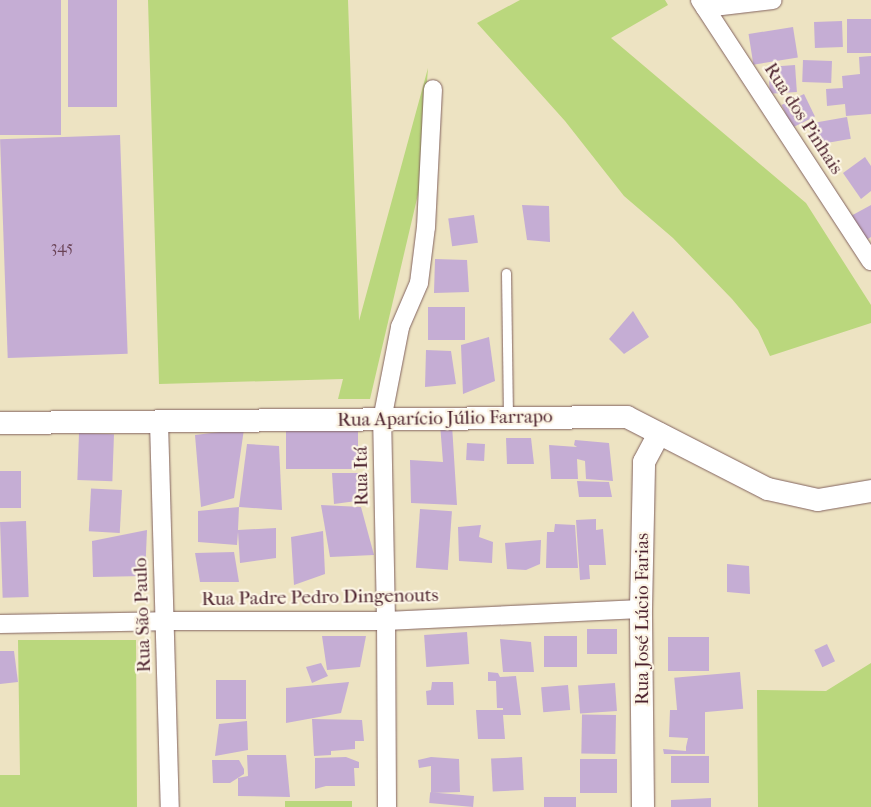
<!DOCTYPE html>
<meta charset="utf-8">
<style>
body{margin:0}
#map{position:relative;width:871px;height:807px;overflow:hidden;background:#ede3c2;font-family:"IM FELL French Canon",serif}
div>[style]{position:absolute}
.green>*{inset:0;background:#bad77d;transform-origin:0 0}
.building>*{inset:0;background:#c5add4;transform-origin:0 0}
.roads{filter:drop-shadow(0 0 1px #836460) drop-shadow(0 0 1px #836460)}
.service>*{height:9px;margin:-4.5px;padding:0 4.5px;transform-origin:4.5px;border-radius:4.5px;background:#fff}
.minor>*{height:18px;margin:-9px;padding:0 9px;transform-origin:9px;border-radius:9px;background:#fff}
.tertiary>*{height:22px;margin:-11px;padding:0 11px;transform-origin:11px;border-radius:11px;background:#fff}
span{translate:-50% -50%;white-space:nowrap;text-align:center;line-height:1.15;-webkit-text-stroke:4.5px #fcf5e5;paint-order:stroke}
.number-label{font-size:16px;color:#694255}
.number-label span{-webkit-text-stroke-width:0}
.street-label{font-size:19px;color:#4a1f2b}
</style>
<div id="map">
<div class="green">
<i style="clip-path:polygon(148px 0,348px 0,359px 321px,428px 68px,419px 190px,370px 399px,338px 399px,343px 379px,159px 384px)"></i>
<i style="clip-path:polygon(520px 0,665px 0,668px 5px,611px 38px,806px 203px,871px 305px,871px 323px,770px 356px,758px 330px,732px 299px,673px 238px,624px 196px,565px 121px,477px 23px)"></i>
<i style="clip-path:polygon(18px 640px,136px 640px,137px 807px,0 807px,0 775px,20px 775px)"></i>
<i style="clip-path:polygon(871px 663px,871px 807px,758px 807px,757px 690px,826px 691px)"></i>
<i style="left:285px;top:801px;width:67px;height:6px"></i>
</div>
<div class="building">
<i style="left:0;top:0;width:61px;height:135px"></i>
<i style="left:68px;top:0;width:49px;height:107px"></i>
<i style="left:871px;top:19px;width:34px;height:24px;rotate:90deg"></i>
<i style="left:842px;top:21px;width:26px;height:28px;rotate:88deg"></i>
<i style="left:793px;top:27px;width:31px;height:45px;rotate:81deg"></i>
<i style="clip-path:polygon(871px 56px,871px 114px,846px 116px,845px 104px,827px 106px,826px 89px,843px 88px,842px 76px,860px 74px,859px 57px)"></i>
<i style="left:803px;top:60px;width:29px;height:22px;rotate:2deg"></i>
<i style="left:795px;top:65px;width:27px;height:27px;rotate:86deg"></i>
<i style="left:804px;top:94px;width:25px;height:25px;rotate:64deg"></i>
<i style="left:847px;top:117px;width:22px;height:39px;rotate:80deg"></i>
<i style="left:120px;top:135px;width:219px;height:120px;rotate:88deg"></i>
<i style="clip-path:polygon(865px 157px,871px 166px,871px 191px,861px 199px,843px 173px)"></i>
<i style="clip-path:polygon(522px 205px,549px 206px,550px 242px,527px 240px)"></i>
<i style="clip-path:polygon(871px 205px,871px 237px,863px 242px,849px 217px)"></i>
<i style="left:474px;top:215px;width:28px;height:26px;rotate:82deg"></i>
<i style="clip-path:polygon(435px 259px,467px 260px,469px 292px,434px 293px)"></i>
<i style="left:428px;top:307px;width:37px;height:33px"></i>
<i style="clip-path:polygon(633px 311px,649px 337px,624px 354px,609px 339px)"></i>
<i style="clip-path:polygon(489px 337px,495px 381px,463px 394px,461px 345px)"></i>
<i style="clip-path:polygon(426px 350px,451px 351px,456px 384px,425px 387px)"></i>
<i style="clip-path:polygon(440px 424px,452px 425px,457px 505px,411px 503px,410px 460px,443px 462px)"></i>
<i style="clip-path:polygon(244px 429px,234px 498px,201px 507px,195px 435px)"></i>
<i style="left:286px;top:429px;width:72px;height:40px"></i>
<i style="left:79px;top:433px;width:35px;height:47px;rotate:2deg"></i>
<i style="clip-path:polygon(506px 438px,531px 438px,534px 464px,507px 464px)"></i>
<i style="clip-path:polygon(575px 440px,609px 443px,613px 481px,586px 479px,585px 461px,577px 459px,578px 479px,551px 479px,549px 445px,577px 447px,574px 445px)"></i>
<i style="left:467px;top:443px;width:18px;height:17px;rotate:3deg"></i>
<i style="clip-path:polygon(247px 444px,279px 446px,282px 510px,239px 507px)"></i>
<i style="left:21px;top:471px;width:37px;height:21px;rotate:90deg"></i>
<i style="clip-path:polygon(332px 473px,361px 473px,364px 500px,334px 504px)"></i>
<i style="clip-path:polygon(577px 481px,609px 482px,612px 497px,579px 497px)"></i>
<i style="left:122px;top:490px;width:43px;height:31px;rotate:93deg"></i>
<i style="clip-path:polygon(321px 505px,361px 507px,374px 555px,330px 557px)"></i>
<i style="clip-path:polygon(239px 507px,238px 530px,276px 528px,276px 558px,240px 563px,238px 532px,237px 545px,198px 542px,198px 511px)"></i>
<i style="left:420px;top:509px;width:32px;height:59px;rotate:4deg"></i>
<i style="clip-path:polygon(596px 519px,596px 530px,603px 529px,606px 565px,589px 565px,590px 579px,580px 580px,576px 520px)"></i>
<i style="left:26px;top:521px;width:76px;height:26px;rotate:88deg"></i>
<i style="clip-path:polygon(555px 524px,575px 525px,578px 568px,546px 568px,547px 532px,554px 532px)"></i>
<i style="clip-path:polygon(481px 525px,479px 537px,493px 542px,492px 563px,459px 561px,458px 527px)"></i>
<i style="clip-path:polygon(147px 530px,145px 576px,93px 577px,92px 541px)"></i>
<i style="clip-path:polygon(323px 531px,325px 574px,294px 585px,291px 537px)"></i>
<i style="clip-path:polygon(541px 540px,540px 564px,526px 570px,507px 569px,505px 543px)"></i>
<i style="clip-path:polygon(234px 552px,239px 582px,200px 582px,195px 553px)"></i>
<i style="clip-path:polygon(727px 564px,749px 566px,750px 594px,727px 592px)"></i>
<i style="left:587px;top:629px;width:30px;height:25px"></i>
<i style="left:467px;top:632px;width:32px;height:43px;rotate:86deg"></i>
<i style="clip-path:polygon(322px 636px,366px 636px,360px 667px,327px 670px)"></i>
<i style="left:544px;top:636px;width:33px;height:31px"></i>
<i style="left:668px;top:637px;width:41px;height:34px"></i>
<i style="clip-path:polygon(500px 639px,531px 642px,534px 672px,503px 672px)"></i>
<i style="left:827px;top:644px;width:19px;height:14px;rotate:65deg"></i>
<i style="clip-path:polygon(0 651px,14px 651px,18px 682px,0 684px)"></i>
<i style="clip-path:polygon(321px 663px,328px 676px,312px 683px,306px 667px)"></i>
<i style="clip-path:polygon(488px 672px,498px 673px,500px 677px,516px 676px,521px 715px,503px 715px,505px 739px,478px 739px,476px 710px,503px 710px,503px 708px,497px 708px,496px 681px,488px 681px)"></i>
<i style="left:740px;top:672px;width:37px;height:66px;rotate:85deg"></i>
<i style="left:216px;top:680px;width:30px;height:39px"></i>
<i style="clip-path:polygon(349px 682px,341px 713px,286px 723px,286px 688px)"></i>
<i style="clip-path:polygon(432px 682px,453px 682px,454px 705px,427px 705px,426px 691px,431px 690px)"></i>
<i style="left:615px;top:683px;width:28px;height:37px;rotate:86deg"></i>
<i style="left:568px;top:685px;width:25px;height:27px;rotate:85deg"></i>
<i style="clip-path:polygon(670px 710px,705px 710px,705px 754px,664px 754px,663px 749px,686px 751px,686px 747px,688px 738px,669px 737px)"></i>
<i style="left:616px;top:715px;width:39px;height:34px;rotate:91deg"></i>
<i style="clip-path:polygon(312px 719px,362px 720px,364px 741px,355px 741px,355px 749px,331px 751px,331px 755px,314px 756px)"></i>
<i style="clip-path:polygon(247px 721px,248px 750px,215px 756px,219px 724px)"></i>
<i style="clip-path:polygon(247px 755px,286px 755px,290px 797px,238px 796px,238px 778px,248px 776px)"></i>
<i style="left:671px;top:756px;width:38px;height:27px"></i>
<i style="clip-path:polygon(346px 757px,359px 762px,359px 768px,354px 768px,355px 786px,326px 786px,315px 789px,315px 758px)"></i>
<i style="clip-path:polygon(431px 757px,459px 759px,460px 792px,431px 793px,431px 766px,419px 768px,418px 760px)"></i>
<i style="left:522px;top:757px;width:33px;height:31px;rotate:87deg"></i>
<i style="left:617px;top:759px;width:34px;height:37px;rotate:90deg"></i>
<i style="clip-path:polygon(212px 760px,239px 760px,244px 769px,244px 774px,230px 783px,213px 783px)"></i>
<i style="left:474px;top:796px;width:11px;height:44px;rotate:95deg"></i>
<i style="left:576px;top:797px;width:10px;height:32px;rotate:90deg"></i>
<i style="clip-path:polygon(711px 798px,711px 807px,671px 807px,671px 800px)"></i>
</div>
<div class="roads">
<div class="service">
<i style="left:506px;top:273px;width:145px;rotate:89.2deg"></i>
</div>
<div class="minor">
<i style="left:700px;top:0;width:312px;rotate:56.8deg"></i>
<i style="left:705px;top:8px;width:68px;rotate:-6.7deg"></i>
<i style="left:159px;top:422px;width:385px;rotate:88.4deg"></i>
<i style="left:0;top:624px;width:164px;rotate:-1deg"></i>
<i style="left:164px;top:621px;width:222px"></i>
<i style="left:386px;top:621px;width:255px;rotate:-2.7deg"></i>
<i style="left:387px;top:807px;width:186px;rotate:-90.3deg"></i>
<i style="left:386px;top:621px;width:201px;rotate:-91.1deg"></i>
<i style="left:382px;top:420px;width:95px;rotate:-79deg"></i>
<i style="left:400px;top:327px;width:48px;rotate:-66.6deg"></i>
<i style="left:419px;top:283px;width:56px;rotate:-82.9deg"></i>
<i style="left:426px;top:227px;width:138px;rotate:-87.1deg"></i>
</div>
<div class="tertiary">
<i style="left:0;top:423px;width:627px;rotate:-0.55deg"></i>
<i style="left:627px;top:417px;width:158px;rotate:27.1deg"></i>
<i style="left:768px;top:489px;width:51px;rotate:12.4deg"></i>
<i style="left:818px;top:500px;width:54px;rotate:-9.6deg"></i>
<i style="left:643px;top:807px;width:198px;rotate:-90.6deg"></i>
<i style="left:641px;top:609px;width:147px;rotate:-88.8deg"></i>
<i style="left:644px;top:462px;width:32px;rotate:-62deg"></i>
</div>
</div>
<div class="number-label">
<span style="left:62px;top:247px">345</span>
</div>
<div class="street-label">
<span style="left:803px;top:119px;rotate:57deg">Rua dos Pinhais</span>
<span style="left:445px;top:419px;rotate:-1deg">Rua Aparício Júlio Farrapo</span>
<span style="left:362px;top:476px;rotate:-91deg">Rua Itá</span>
<span style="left:320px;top:598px;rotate:-1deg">Rua Padre Pedro Dingenouts</span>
<span style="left:143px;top:615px;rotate:-92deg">Rua São Paulo</span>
<span style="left:643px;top:619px;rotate:-90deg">Rua José Lúcio Farias</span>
</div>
</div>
